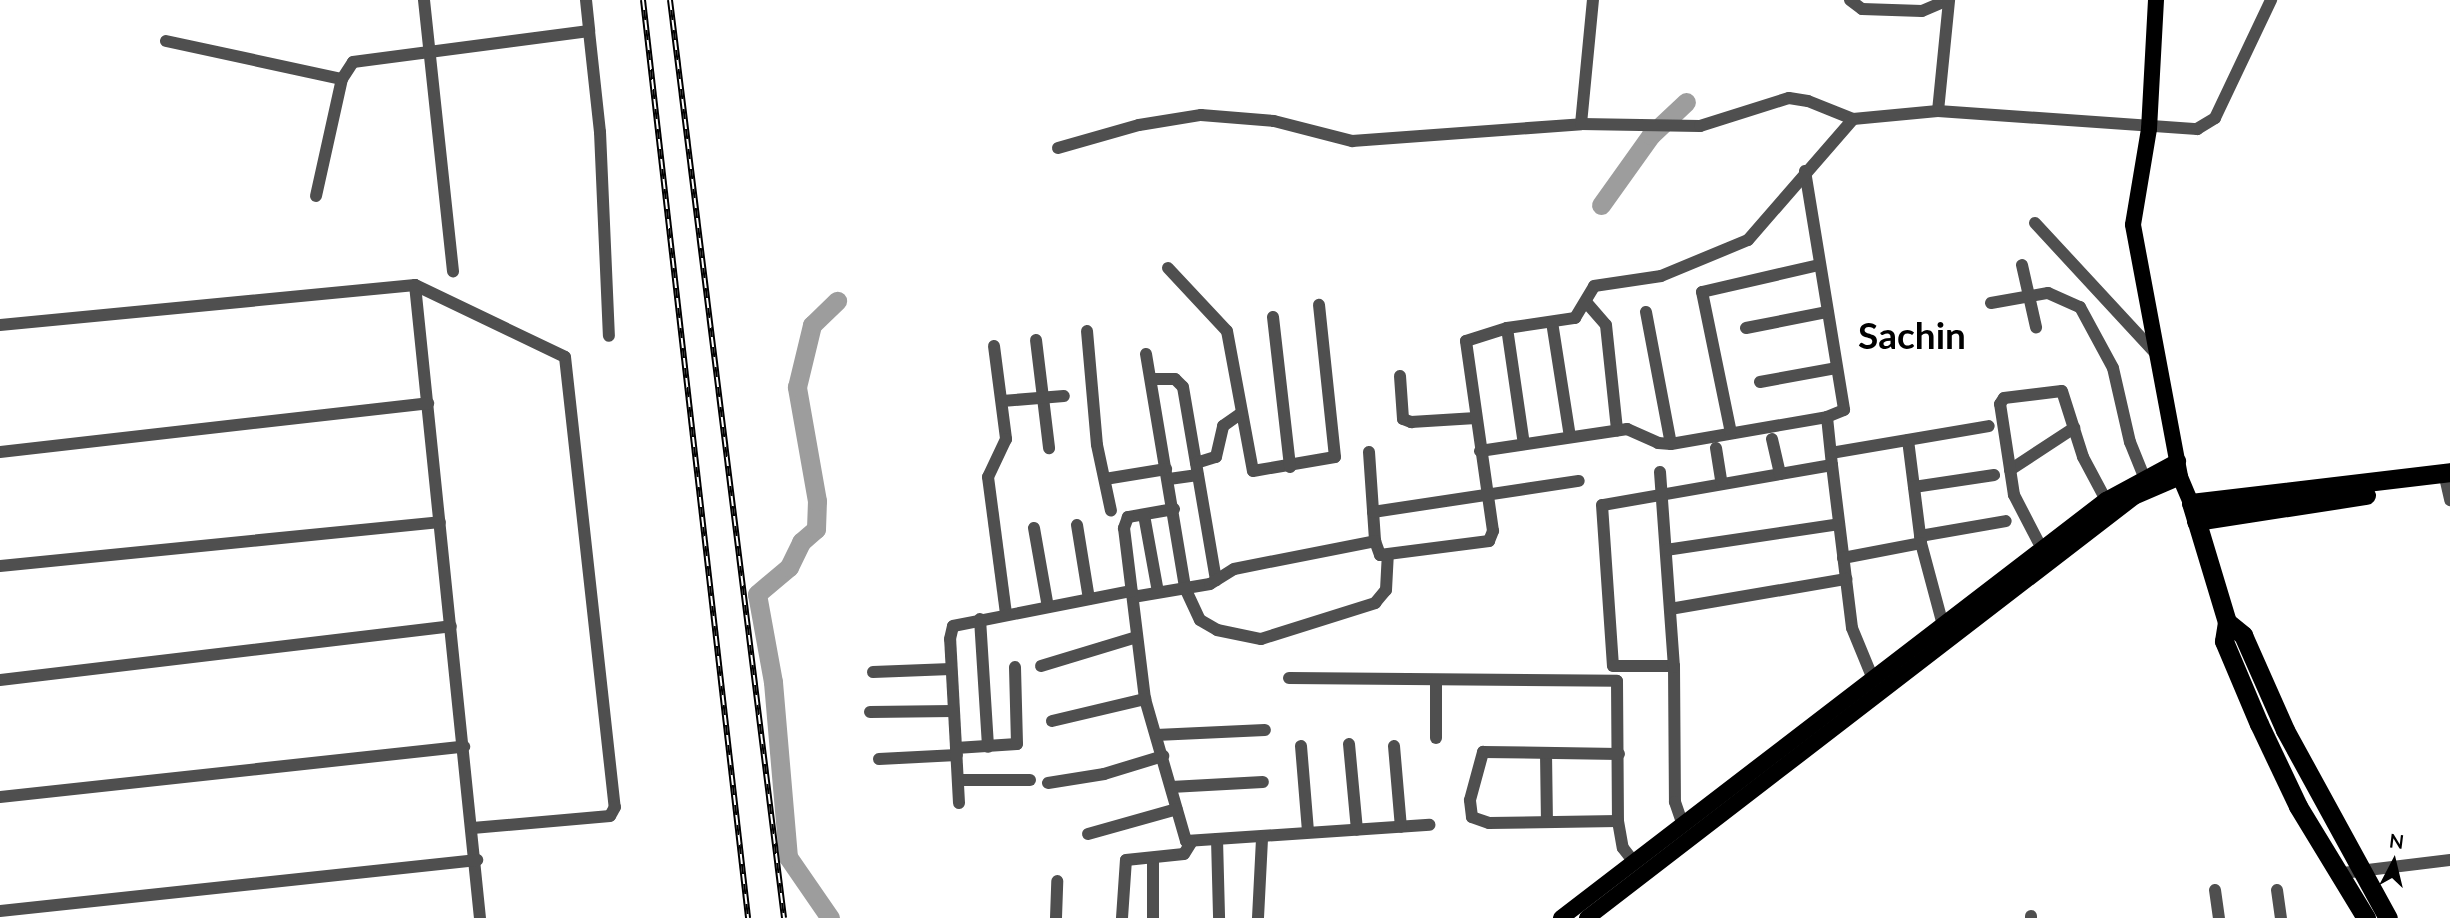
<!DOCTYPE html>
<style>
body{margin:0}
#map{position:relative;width:2450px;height:918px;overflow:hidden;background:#fff;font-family:Lato,sans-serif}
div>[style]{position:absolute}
.river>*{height:19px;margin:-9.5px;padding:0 9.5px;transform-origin:9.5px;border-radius:9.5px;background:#9d9d9d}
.minor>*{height:12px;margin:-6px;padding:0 6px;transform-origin:6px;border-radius:6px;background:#4f4f4f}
.major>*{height:16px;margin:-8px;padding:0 8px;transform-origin:8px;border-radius:8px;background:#000}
.highway>*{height:19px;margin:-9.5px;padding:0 9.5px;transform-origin:9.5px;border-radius:9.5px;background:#000}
.rail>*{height:6px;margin-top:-3px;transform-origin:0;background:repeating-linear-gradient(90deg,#fff 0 10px,#000 0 20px);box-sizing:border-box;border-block:2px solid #000}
span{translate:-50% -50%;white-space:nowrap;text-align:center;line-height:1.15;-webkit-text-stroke:6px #fff;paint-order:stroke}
.town-label{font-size:37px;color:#000;font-weight:700}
.north{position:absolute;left:2359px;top:827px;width:70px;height:70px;-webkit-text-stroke:5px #fff;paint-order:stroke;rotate:7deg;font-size:19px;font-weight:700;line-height:28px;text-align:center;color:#000}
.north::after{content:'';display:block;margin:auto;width:24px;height:32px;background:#000;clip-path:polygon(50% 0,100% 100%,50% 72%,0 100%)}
</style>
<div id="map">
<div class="river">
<i style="left:1601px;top:205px;width:86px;rotate:-54.5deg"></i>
<i style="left:1651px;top:135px;width:48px;rotate:-43.3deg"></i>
<i style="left:830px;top:918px;width:74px;rotate:-124.5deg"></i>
<i style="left:788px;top:857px;width:176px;rotate:-94.9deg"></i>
<i style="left:773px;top:682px;width:89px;rotate:-100.3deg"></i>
<i style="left:757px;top:594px;width:42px;rotate:-40.2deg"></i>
<i style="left:789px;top:567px;width:28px;rotate:-64deg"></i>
<i style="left:801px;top:542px;width:20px;rotate:-41deg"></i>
<i style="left:816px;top:529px;width:28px;rotate:-88deg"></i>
<i style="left:817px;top:501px;width:116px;rotate:-100deg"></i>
<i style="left:797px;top:387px;width:64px;rotate:-76.4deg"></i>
<i style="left:812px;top:325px;width:35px;rotate:-44deg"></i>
</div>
<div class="minor">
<i style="left:424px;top:0;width:273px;rotate:83.9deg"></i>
<i style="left:586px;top:0;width:31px;rotate:84deg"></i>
<i style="left:1850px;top:0;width:15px;rotate:37deg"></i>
<i style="left:1862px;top:9px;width:60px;rotate:1.9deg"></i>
<i style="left:1922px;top:11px;width:28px;rotate:-23deg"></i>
<i style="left:166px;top:41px;width:180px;rotate:12.2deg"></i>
<i style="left:1938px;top:111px;width:112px;rotate:-84.3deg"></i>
<i style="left:1581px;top:124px;width:125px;rotate:-84.5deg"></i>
<i style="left:1058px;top:148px;width:84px;rotate:-15.9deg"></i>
<i style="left:1139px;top:125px;width:63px;rotate:-9.2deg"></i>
<i style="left:1201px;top:115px;width:73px;rotate:4.7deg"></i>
<i style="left:1274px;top:121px;width:81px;rotate:14.4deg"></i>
<i style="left:1352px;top:141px;width:230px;rotate:-4.2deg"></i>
<i style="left:1581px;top:124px;width:119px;rotate:1deg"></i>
<i style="left:1700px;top:126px;width:93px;rotate:-17.5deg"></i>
<i style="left:1789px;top:98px;width:19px;rotate:9deg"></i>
<i style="left:1808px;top:101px;width:48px;rotate:21.8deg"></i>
<i style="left:1853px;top:119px;width:85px;rotate:-5.4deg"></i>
<i style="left:1938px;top:111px;width:260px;rotate:4deg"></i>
<i style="left:2197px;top:129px;width:21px;rotate:-31deg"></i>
<i style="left:2215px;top:118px;width:131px;rotate:-64.6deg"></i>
<i style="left:1805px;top:171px;width:242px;rotate:80.7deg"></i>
<i style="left:1844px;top:410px;width:18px;rotate:158deg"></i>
<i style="left:316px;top:196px;width:120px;rotate:-77.5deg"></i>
<i style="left:342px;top:79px;width:20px;rotate:-57deg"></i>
<i style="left:353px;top:62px;width:238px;rotate:-7.5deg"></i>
<i style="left:589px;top:31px;width:102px;rotate:83.8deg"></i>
<i style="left:600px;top:132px;width:204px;rotate:87.5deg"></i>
<i style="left:2035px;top:223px;width:181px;rotate:47.2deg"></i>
<i style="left:2022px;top:265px;width:64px;rotate:77.3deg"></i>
<i style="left:1168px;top:268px;width:86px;rotate:46.9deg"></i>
<i style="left:1227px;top:331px;width:142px;rotate:79.5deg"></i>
<i style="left:1253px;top:471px;width:83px;rotate:-9.7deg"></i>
<i style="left:1335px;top:457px;width:153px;rotate:-96deg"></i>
<i style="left:415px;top:285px;width:166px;rotate:25.6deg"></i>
<i style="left:565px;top:357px;width:453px;rotate:83.7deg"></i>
<i style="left:615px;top:807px;width:10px;rotate:119deg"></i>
<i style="left:610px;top:816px;width:138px;rotate:175deg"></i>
<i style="left:1586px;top:302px;width:30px;rotate:49deg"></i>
<i style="left:1606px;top:325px;width:106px;rotate:84deg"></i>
<i style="left:1991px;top:303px;width:58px;rotate:-10deg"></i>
<i style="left:2048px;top:293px;width:35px;rotate:24deg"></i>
<i style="left:2080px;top:307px;width:69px;rotate:61.6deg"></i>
<i style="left:2113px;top:368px;width:76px;rotate:77.1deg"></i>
<i style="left:2130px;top:442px;width:38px;rotate:68deg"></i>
<i style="left:1646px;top:312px;width:134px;rotate:79.3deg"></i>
<i style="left:1671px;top:444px;width:158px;rotate:-9.8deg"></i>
<i style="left:1827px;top:417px;width:48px;rotate:84.1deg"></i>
<i style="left:1832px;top:465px;width:233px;rotate:170.1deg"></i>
<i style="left:1602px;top:505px;width:161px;rotate:86.1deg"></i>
<i style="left:1613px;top:666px;width:61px"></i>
<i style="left:1674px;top:666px;width:136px;rotate:89.6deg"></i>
<i style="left:1675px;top:802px;width:24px;rotate:71deg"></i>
<i style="left:1273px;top:317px;width:151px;rotate:83.5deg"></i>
<i style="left:1552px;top:322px;width:116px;rotate:81.1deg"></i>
<i style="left:0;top:325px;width:417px;rotate:-5.5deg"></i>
<i style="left:415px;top:285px;width:636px;rotate:84.14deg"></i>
<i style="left:1507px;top:328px;width:117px;rotate:81.7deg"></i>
<i style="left:1746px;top:328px;width:83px;rotate:-11.2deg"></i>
<i style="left:1087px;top:331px;width:114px;rotate:85deg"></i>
<i style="left:1097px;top:445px;width:67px;rotate:78deg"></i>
<i style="left:1036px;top:340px;width:109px;rotate:83.1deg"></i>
<i style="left:994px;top:346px;width:94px;rotate:82.6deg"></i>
<i style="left:1006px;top:439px;width:42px;rotate:115.3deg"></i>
<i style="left:988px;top:477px;width:138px;rotate:82.5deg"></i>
<i style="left:1146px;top:354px;width:237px;rotate:80.5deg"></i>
<i style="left:1185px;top:588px;width:35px;rotate:65deg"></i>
<i style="left:1200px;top:620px;width:20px;rotate:30deg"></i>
<i style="left:1217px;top:630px;width:45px;rotate:11.6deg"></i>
<i style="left:1261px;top:639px;width:120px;rotate:-17.5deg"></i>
<i style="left:1375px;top:603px;width:17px;rotate:-50deg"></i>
<i style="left:1386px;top:590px;width:34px;rotate:-87deg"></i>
<i style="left:1400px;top:376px;width:43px;rotate:86deg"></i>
<i style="left:1403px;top:419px;width:9px;rotate:21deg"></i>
<i style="left:1411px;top:422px;width:65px;rotate:-3.5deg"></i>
<i style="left:1151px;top:379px;width:24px"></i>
<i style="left:1175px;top:379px;width:11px;rotate:45deg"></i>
<i style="left:1183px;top:387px;width:196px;rotate:80.3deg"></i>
<i style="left:1760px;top:382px;width:77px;rotate:-10.4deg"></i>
<i style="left:1002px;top:401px;width:62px;rotate:-4.6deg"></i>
<i style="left:1731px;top:433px;width:144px;rotate:-101.6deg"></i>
<i style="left:1702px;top:292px;width:120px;rotate:-13deg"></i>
<i style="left:1772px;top:439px;width:36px;rotate:77deg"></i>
<i style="left:1908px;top:440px;width:104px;rotate:82.8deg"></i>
<i style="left:1921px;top:543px;width:85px;rotate:75deg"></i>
<i style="left:1716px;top:448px;width:36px;rotate:81deg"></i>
<i style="left:1480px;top:451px;width:149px;rotate:-8.5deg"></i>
<i style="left:1627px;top:429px;width:34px;rotate:24deg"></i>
<i style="left:1658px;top:443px;width:13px;rotate:4deg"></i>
<i style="left:0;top:452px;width:431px;rotate:-6.5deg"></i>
<i style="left:1369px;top:452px;width:89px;rotate:86.1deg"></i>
<i style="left:1375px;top:541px;width:15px;rotate:70deg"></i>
<i style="left:1380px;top:555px;width:110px;rotate:-7.3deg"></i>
<i style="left:1489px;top:541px;width:11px;rotate:-68deg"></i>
<i style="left:1493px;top:531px;width:192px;rotate:-98.1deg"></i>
<i style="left:1466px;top:341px;width:43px;rotate:-17.6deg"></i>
<i style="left:1507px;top:328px;width:69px;rotate:-8.4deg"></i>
<i style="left:1575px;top:318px;width:37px;rotate:-59deg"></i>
<i style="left:1594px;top:286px;width:68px;rotate:-8.5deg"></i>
<i style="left:1661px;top:276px;width:94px;rotate:-22.5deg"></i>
<i style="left:1748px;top:240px;width:160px;rotate:-49deg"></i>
<i style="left:1831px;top:453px;width:160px;rotate:-9.7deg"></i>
<i style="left:1196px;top:463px;width:21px;rotate:-17deg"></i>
<i style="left:1216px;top:457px;width:32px;rotate:-77deg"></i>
<i style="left:1223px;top:426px;width:21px;rotate:-35deg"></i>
<i style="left:1832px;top:465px;width:164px;rotate:83deg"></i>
<i style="left:1852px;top:628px;width:55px;rotate:67.6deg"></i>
<i style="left:2010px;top:470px;width:77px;rotate:-33.3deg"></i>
<i style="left:1660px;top:472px;width:195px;rotate:85.9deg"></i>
<i style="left:2444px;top:473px;width:28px;rotate:77deg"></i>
<i style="left:1105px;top:479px;width:62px;rotate:-9.3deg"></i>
<i style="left:1169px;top:479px;width:29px;rotate:-8deg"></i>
<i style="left:1914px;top:487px;width:81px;rotate:-8.5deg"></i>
<i style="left:1174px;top:509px;width:47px;rotate:170.1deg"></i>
<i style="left:1128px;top:517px;width:12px;rotate:110deg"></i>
<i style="left:1124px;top:528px;width:172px;rotate:83deg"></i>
<i style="left:1145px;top:699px;width:148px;rotate:73.9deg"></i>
<i style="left:1186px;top:841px;width:244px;rotate:-3.8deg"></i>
<i style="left:1373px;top:512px;width:208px;rotate:-8.6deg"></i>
<i style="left:1144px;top:515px;width:78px;rotate:79.7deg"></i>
<i style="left:1077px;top:525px;width:75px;rotate:80.8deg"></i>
<i style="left:1034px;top:528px;width:80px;rotate:80deg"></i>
<i style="left:1920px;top:536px;width:87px;rotate:-9.9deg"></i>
<i style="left:2042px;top:549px;width:61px;rotate:-117.4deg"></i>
<i style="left:2014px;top:495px;width:92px;rotate:-98.7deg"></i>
<i style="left:2000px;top:404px;width:7px;rotate:-56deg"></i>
<i style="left:2004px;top:398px;width:58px;rotate:-6.9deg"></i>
<i style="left:2062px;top:391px;width:69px;rotate:72.3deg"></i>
<i style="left:2083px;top:457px;width:49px;rotate:61.9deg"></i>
<i style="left:1666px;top:550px;width:175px;rotate:-8.5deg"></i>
<i style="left:1843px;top:558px;width:79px;rotate:-10.9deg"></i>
<i style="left:0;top:566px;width:442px;rotate:-5.7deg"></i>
<i style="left:1133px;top:597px;width:78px;rotate:-9.6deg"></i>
<i style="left:1210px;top:584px;width:28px;rotate:-32deg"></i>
<i style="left:1234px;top:569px;width:144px;rotate:-11.2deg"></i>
<i style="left:1670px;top:609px;width:179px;rotate:-9.7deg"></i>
<i style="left:980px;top:619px;width:128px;rotate:86.4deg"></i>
<i style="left:1041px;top:666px;width:100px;rotate:-16.8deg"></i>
<i style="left:873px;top:672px;width:78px;rotate:-2.2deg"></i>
<i style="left:1289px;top:678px;width:328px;rotate:0.5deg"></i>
<i style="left:1617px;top:681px;width:140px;rotate:89.6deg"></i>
<i style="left:1618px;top:821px;width:27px;rotate:80deg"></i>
<i style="left:1623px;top:848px;width:18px;rotate:52deg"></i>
<i style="left:0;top:680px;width:454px;rotate:-6.8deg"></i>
<i style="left:870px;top:712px;width:83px;rotate:-0.7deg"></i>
<i style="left:1052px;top:721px;width:96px;rotate:-13.3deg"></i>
<i style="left:1156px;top:735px;width:109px;rotate:-2.6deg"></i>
<i style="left:1436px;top:738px;width:58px;rotate:-90deg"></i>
<i style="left:1349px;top:744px;width:86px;rotate:84.7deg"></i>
<i style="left:1301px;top:746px;width:86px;rotate:85.3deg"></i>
<i style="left:1394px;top:746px;width:81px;rotate:85.1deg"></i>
<i style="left:956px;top:748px;width:61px;rotate:-3.8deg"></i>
<i style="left:1017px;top:744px;width:77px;rotate:-91.5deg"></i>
<i style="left:1546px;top:753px;width:69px;rotate:89.2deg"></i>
<i style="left:879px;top:759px;width:78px;rotate:-2.9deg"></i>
<i style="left:958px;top:780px;width:72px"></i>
<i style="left:1048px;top:783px;width:57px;rotate:-9.1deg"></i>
<i style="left:1104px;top:774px;width:62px;rotate:-17deg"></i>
<i style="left:1171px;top:787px;width:92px;rotate:-3.1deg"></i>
<i style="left:0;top:797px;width:467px;rotate:-6.2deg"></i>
<i style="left:959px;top:803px;width:164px;rotate:-93.1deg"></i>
<i style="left:950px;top:639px;width:13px;rotate:-77deg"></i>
<i style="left:953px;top:626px;width:182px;rotate:-11.1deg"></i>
<i style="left:1618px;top:821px;width:129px;rotate:179.1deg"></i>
<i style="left:1489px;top:823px;width:18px;rotate:-161deg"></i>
<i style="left:1472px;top:817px;width:17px;rotate:-97deg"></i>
<i style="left:1470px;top:800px;width:50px;rotate:-74.8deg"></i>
<i style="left:1483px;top:752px;width:136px;rotate:0.8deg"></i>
<i style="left:1088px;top:834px;width:92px;rotate:-15.7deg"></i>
<i style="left:1217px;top:839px;width:79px;rotate:88.5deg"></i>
<i style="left:1153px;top:858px;width:60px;rotate:90deg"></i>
<i style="left:2343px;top:873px;width:108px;rotate:-6.9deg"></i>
<i style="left:2215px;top:890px;width:28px;rotate:82deg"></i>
<i style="left:2277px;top:890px;width:28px;rotate:82deg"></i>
<i style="left:0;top:911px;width:480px;rotate:-6.1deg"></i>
<i style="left:2031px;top:916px;width:2px;rotate:90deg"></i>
<i style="left:1056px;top:918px;width:37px;rotate:-88deg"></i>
<i style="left:1122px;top:918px;width:58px;rotate:-86.1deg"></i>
<i style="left:1126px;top:860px;width:58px;rotate:-5.9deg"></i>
<i style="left:1184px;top:854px;width:15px;rotate:-58deg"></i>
<i style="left:1258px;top:918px;width:80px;rotate:-87.1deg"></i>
</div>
<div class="major">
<i style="left:2156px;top:0;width:129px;rotate:93.1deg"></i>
<i style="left:2149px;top:129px;width:97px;rotate:99.5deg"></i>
<i style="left:2133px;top:225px;width:256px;rotate:79.4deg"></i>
<i style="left:2180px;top:477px;width:28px;rotate:67deg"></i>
<i style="left:1561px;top:918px;width:687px;rotate:-37.49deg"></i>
<i style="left:2106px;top:500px;width:82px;rotate:-28.4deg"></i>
<i style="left:1587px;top:918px;width:690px;rotate:-37.58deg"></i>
<i style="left:2134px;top:497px;width:50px;rotate:-23.5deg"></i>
</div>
<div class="highway">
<i style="left:2196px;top:521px;width:172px;rotate:-8.7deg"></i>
<i style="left:2227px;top:622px;width:21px;rotate:39deg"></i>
<i style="left:2243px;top:635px;width:104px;rotate:66.1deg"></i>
<i style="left:2285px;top:730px;width:214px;rotate:61.3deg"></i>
<i style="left:2366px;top:918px;width:131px;rotate:-121.3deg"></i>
<i style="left:2298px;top:806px;width:91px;rotate:-115.4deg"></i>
<i style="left:2259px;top:724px;width:90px;rotate:-112.9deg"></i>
<i style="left:2224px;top:641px;width:19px;rotate:-81deg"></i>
<i style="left:2227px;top:622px;width:124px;rotate:-106.8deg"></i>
<i style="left:2191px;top:503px;width:261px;rotate:-6.8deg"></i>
</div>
<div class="rail">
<i style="left:643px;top:0;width:924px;rotate:83.47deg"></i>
<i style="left:670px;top:0;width:925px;rotate:82.92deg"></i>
</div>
<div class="town-label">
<span style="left:1912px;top:335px">Sachin</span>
</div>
<div class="north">N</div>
</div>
